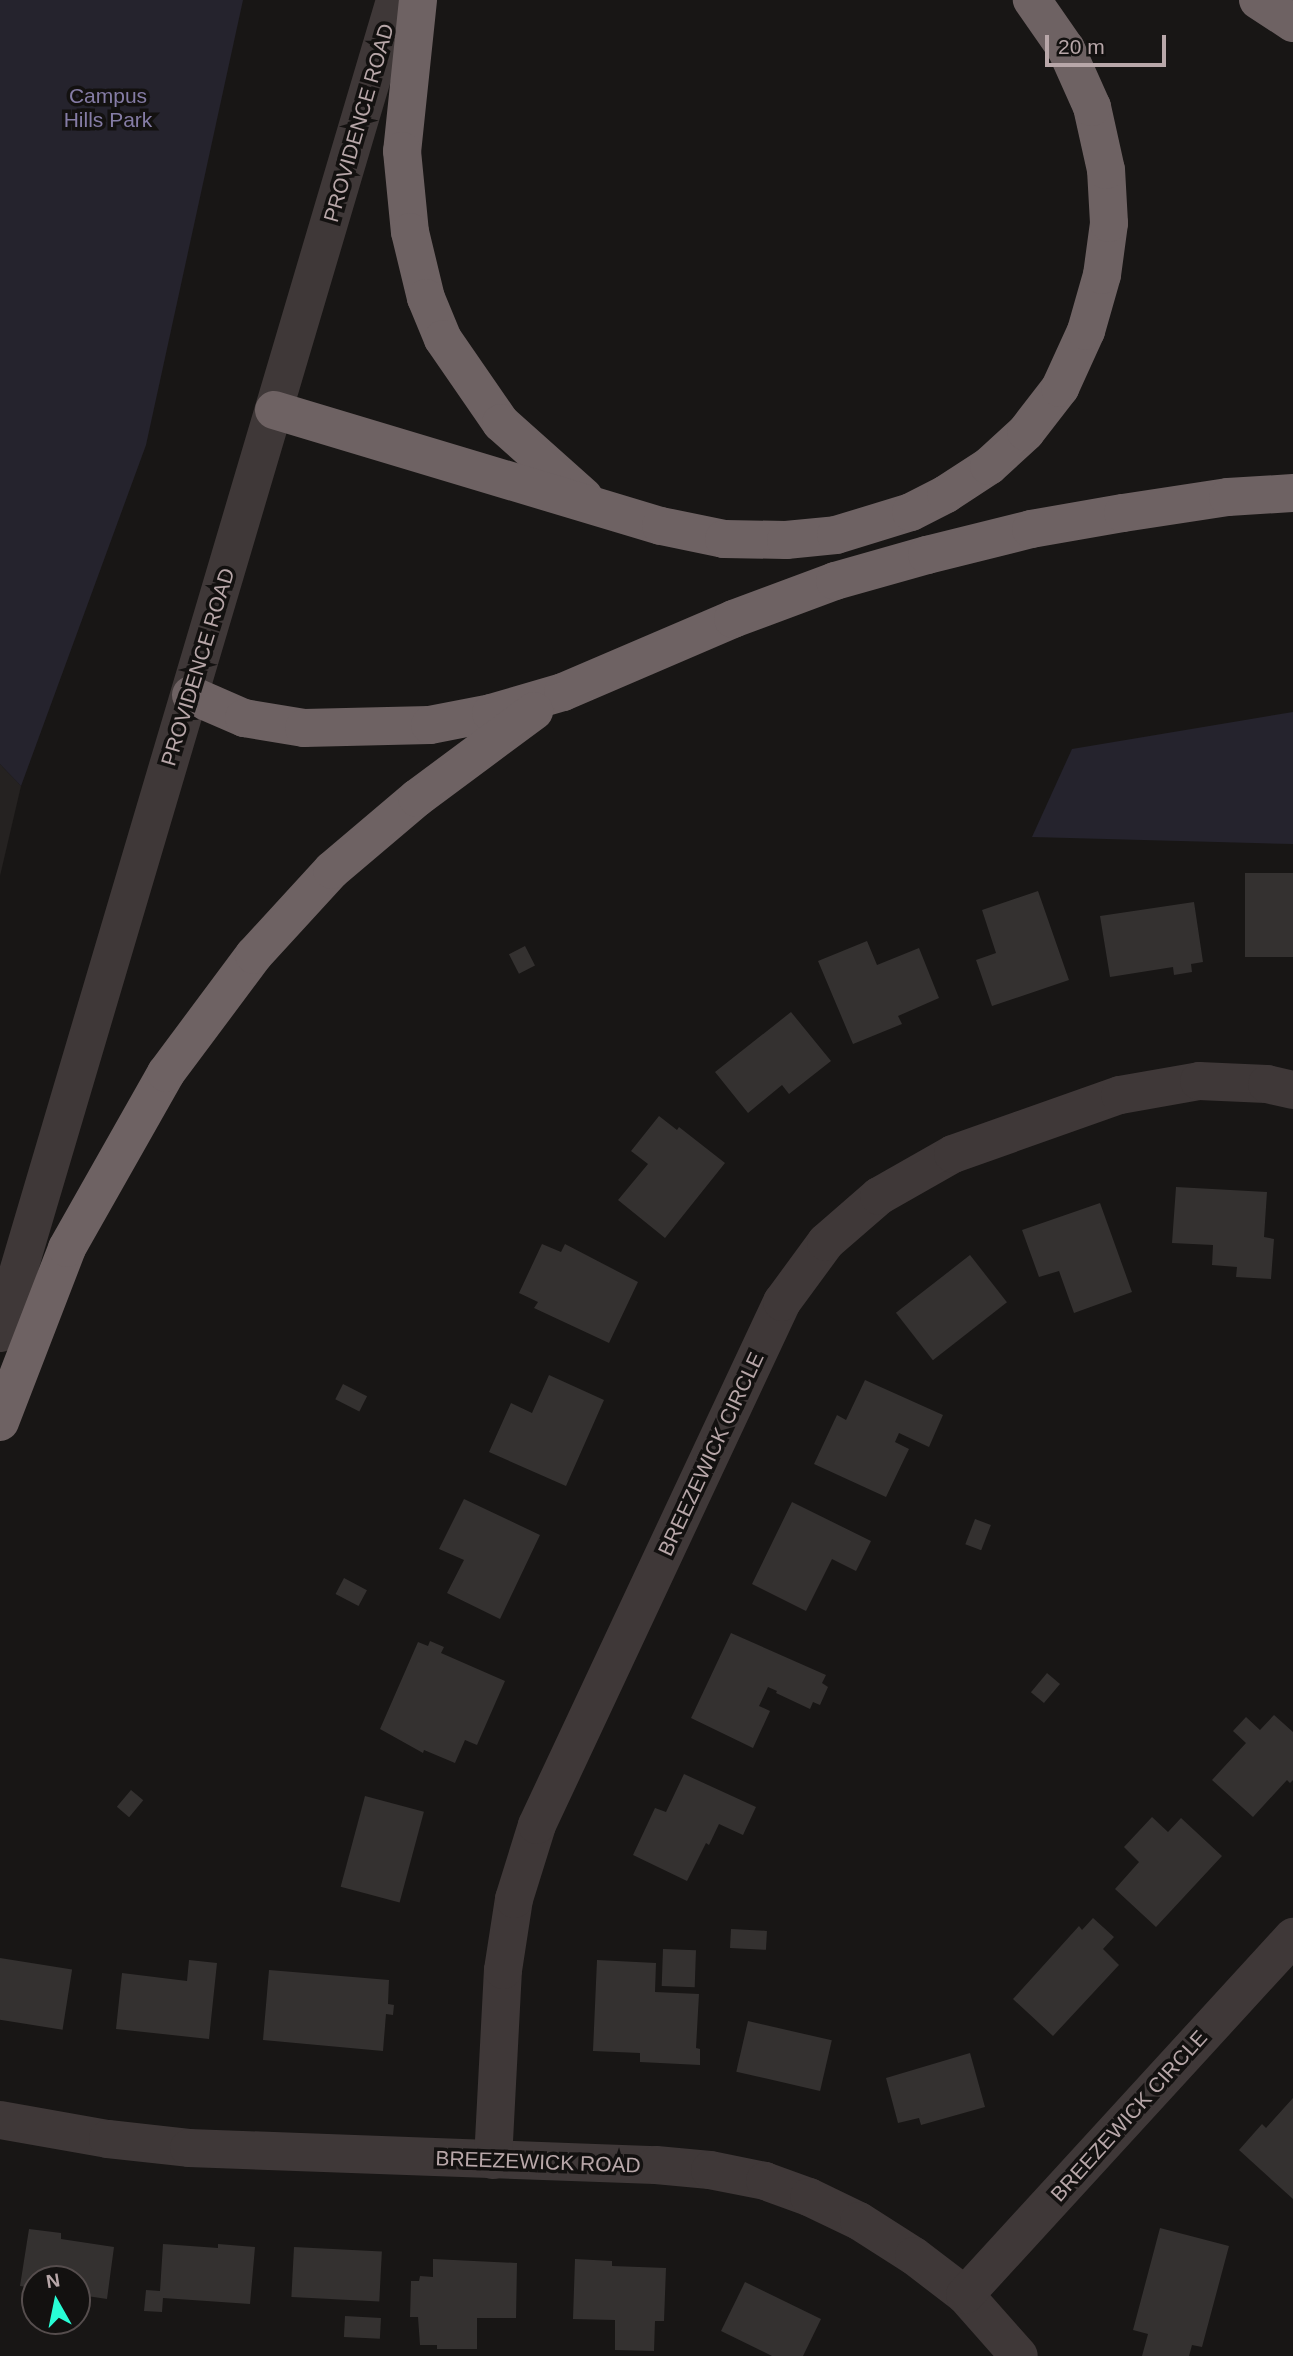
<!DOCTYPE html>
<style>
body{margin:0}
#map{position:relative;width:1293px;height:2356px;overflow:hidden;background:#181615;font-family:Arial,sans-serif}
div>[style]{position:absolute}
.built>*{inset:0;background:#252221}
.green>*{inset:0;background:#25232d}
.building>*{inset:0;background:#343130;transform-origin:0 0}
.minor>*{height:38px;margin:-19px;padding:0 19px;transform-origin:19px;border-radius:19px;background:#3f3838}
.highway>*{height:38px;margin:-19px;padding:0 19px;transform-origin:19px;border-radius:19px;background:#6e6263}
span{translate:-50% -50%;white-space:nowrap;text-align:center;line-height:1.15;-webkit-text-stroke:7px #131110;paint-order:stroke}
.park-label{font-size:21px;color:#857ca5}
.street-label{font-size:21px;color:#b8a7a9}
.north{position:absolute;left:21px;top:2265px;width:70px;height:70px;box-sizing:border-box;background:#131110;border:2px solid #554d4d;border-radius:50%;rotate:351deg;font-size:19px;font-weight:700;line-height:28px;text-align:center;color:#b8a7a9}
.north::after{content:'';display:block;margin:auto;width:24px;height:32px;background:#28fdd6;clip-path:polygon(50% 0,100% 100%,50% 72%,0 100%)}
.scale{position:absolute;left:1045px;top:35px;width:121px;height:32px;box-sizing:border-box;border:4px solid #b8a7a9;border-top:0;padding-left:9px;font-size:21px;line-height:24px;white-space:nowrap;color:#b8a7a9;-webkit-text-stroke:5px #131110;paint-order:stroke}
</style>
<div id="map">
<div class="built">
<i style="clip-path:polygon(0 764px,21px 786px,0 876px)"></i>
</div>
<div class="green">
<i style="clip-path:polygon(0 0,243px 0,146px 445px,21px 786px,0 764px)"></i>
<i style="clip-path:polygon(1293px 712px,1293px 844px,1032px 837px,1072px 749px)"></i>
</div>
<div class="building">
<i style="left:1245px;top:873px;width:48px;height:84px"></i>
<i style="clip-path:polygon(1038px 891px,1069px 980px,992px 1006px,976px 960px,996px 953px,982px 910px)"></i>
<i style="clip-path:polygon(1194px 902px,1203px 962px,1191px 964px,1192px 972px,1174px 975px,1173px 967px,1110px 977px,1100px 916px)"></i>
<i style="clip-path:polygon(867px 941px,877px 965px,919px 948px,939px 998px,898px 1016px,902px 1024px,853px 1044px,818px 961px)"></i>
<i style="left:525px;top:946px;width:22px;height:18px;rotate:63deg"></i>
<i style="clip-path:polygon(791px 1012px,831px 1061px,789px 1094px,782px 1085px,748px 1113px,715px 1072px)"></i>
<i style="clip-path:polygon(659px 1116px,677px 1130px,679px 1127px,725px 1163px,665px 1238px,618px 1200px,648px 1164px,631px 1151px)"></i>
<i style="clip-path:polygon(1176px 1187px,1267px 1192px,1264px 1237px,1274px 1239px,1271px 1279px,1236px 1277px,1237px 1267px,1212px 1265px,1213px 1245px,1172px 1243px)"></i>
<i style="clip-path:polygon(1100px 1203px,1132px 1292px,1074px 1313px,1059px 1271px,1039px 1277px,1022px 1230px)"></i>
<i style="clip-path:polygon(542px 1244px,561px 1252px,565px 1244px,638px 1282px,609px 1343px,534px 1308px,538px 1302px,519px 1293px)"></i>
<i style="left:970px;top:1255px;width:60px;height:94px;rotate:52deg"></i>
<i style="clip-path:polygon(549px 1375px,604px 1400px,566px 1486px,489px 1452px,511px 1403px,532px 1413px)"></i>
<i style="clip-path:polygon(865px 1380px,943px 1415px,929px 1447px,899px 1433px,895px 1442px,909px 1449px,886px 1497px,814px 1464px,837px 1415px,846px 1420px)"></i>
<i style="left:343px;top:1384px;width:27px;height:17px;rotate:27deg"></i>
<i style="clip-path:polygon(464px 1499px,540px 1535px,500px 1619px,447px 1593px,464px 1560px,439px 1549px)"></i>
<i style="clip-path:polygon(792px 1502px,871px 1541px,856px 1571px,832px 1559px,806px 1611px,752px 1584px)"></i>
<i style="left:975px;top:1519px;width:17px;height:27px;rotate:21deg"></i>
<i style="left:344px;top:1578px;width:26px;height:18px;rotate:28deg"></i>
<i style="clip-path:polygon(731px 1633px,826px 1675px,822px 1683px,828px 1687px,820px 1705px,813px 1702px,810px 1709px,776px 1693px,777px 1691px,768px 1687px,759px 1706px,770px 1711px,753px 1748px,691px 1718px)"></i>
<i style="clip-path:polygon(430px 1641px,444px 1647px,441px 1653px,505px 1681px,477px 1745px,465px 1740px,455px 1763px,424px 1750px,423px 1753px,380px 1729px,418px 1642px,428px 1646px)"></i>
<i style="left:1047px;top:1673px;width:17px;height:25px;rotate:40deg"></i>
<i style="clip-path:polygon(1274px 1715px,1293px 1732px,1293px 1780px,1290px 1783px,1287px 1780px,1253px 1817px,1212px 1780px,1246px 1743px,1233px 1731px,1246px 1717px,1260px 1730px)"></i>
<i style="clip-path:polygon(684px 1774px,756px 1807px,743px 1835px,719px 1824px,709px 1845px,706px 1843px,687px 1881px,633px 1855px,655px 1808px,666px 1812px)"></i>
<i style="left:131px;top:1790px;width:16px;height:22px;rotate:40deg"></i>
<i style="left:365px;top:1796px;width:61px;height:94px;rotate:15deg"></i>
<i style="clip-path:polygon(1152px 1817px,1168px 1832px,1181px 1818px,1222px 1856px,1156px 1927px,1115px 1889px,1139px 1862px,1124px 1847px)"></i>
<i style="clip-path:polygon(1093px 1918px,1114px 1937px,1103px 1949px,1119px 1965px,1053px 2036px,1013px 1999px,1079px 1926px,1082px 1930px)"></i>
<i style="left:731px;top:1929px;width:36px;height:19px;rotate:3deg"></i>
<i style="left:663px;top:1949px;width:33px;height:37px;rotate:2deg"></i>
<i style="left:0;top:1958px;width:73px;height:61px;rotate:9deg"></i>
<i style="clip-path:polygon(189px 1960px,217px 1963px,209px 2039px,116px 2029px,122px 1973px,187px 1981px)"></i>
<i style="clip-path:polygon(597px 1960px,656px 1963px,655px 1992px,699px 1994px,696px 2048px,700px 2049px,700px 2065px,640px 2062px,640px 2053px,593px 2051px)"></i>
<i style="clip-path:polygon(269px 1970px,389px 1980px,388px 2004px,394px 2005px,393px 2015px,386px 2014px,383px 2051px,263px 2040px)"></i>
<i style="left:748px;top:2021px;width:86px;height:52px;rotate:13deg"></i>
<i style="clip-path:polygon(970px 2053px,985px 2107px,921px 2125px,919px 2118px,898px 2123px,886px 2078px)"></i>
<i style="clip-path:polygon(1293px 2098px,1293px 2199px,1239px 2150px,1262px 2124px,1266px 2128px)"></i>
<i style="clip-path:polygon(1160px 2228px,1229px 2246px,1202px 2347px,1192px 2345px,1189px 2356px,1142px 2356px,1148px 2334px,1133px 2330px)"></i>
<i style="clip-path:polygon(29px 2229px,61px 2233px,61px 2239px,114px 2247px,107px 2299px,87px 2296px,85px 2317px,77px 2316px,77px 2279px,35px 2279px,35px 2288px,20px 2286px)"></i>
<i style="clip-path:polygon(163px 2244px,218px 2248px,218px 2244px,255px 2247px,250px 2304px,163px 2298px,162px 2312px,144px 2311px,146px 2290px,160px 2291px)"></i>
<i style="left:294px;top:2247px;width:88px;height:50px;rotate:3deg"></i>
<i style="clip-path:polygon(433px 2259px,517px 2263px,516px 2318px,477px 2318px,477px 2349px,437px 2349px,437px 2345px,420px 2345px,418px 2317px,410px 2317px,411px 2281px,419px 2281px,420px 2276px,433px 2277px)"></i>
<i style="clip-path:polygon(575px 2259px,612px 2261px,612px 2266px,666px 2268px,664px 2321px,655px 2321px,654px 2351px,615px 2350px,615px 2320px,573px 2319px)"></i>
<i style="clip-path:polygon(745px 2282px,821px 2319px,803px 2356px,772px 2356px,721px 2331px)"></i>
<i style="left:345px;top:2316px;width:36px;height:21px;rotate:3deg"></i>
</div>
<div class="minor">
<i style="left:0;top:1333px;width:1390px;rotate:-73.49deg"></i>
<i style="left:0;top:2120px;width:110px;rotate:10deg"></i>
<i style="left:108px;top:2139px;width:81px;rotate:6.3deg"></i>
<i style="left:189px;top:2148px;width:467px;rotate:2.1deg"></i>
<i style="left:656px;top:2165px;width:54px;rotate:5.3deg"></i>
<i style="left:710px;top:2170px;width:56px;rotate:11.3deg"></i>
<i style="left:765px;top:2181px;width:47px;rotate:20deg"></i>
<i style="left:809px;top:2197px;width:55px;rotate:25.6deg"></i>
<i style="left:859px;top:2221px;width:65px;rotate:32.5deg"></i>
<i style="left:914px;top:2256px;width:64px;rotate:37.4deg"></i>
<i style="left:965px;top:2295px;width:81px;rotate:48.5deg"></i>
<i style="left:493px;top:2160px;width:190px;rotate:-87deg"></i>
<i style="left:503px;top:1970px;width:72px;rotate:-81.2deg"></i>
<i style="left:514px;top:1899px;width:77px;rotate:-72.7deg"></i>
<i style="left:537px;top:1825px;width:578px;rotate:-64.9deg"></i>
<i style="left:782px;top:1302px;width:74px;rotate:-53.7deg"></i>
<i style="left:826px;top:1242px;width:70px;rotate:-41deg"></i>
<i style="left:879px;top:1196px;width:85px;rotate:-29.6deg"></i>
<i style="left:953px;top:1154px;width:177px;rotate:-19.5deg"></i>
<i style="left:1120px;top:1095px;width:80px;rotate:-10deg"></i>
<i style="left:1199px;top:1081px;width:68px;rotate:2.5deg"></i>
<i style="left:1267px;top:1084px;width:27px;rotate:13deg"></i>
<i style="left:965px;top:2295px;width:486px;rotate:-47.5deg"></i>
</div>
<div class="highway">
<i style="left:418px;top:0;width:152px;rotate:96deg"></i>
<i style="left:402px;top:151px;width:81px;rotate:84.4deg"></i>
<i style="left:410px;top:232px;width:68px;rotate:76.4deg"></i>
<i style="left:426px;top:298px;width:44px;rotate:67.5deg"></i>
<i style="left:443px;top:339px;width:102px;rotate:55.4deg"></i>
<i style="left:501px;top:423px;width:111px;rotate:41.7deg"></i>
<i style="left:1258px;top:0;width:42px;rotate:33.3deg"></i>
<i style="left:274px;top:410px;width:404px;rotate:16.7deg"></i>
<i style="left:661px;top:526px;width:64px;rotate:11.7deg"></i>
<i style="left:724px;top:539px;width:62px;rotate:0.9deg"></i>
<i style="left:786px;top:540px;width:50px;rotate:-5.7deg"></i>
<i style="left:836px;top:535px;width:78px;rotate:-17deg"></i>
<i style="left:911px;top:512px;width:39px;rotate:-27deg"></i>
<i style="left:946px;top:494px;width:51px;rotate:-33.1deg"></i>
<i style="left:989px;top:466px;width:50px;rotate:-42.6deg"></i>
<i style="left:1026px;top:432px;width:56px;rotate:-52.3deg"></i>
<i style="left:1060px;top:388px;width:63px;rotate:-65.5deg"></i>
<i style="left:1086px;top:331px;width:58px;rotate:-74.1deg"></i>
<i style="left:1102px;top:275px;width:52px;rotate:-82.3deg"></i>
<i style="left:1109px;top:223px;width:53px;rotate:-93.2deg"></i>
<i style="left:1106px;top:170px;width:65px;rotate:-102.5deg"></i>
<i style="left:1092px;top:107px;width:64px;rotate:-114.1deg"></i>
<i style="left:1066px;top:49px;width:60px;rotate:-124.8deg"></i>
<i style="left:191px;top:695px;width:58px;rotate:23.5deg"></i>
<i style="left:244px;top:718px;width:61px;rotate:9.5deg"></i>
<i style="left:304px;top:728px;width:126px;rotate:-1.4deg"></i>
<i style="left:430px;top:725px;width:62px;rotate:-11.1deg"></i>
<i style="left:491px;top:713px;width:75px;rotate:-16.3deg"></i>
<i style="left:563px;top:692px;width:185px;rotate:-23.2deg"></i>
<i style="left:733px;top:619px;width:109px;rotate:-20.4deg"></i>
<i style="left:835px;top:581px;width:96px;rotate:-15.8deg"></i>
<i style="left:927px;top:555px;width:107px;rotate:-14deg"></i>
<i style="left:1031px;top:529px;width:93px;rotate:-9.9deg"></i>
<i style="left:1123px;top:513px;width:106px;rotate:-8.7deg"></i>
<i style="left:1228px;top:497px;width:65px;rotate:-3.5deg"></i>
<i style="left:0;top:1422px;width:186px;rotate:-68.9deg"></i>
<i style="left:67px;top:1248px;width:201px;rotate:-60.5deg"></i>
<i style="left:166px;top:1073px;width:147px;rotate:-53.3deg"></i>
<i style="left:254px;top:955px;width:115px;rotate:-47.5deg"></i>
<i style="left:332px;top:870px;width:111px;rotate:-40.3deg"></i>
<i style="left:417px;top:798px;width:146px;rotate:-36.6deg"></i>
</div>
<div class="park-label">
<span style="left:108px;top:108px">Campus<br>Hills Park</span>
</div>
<div class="street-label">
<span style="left:359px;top:123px;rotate:-74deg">PROVIDENCE ROAD</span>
<span style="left:198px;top:667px;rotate:-73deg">PROVIDENCE ROAD</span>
<span style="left:711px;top:1454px;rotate:-65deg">BREEZEWICK CIRCLE</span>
<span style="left:1129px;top:2116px;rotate:-48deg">BREEZEWICK CIRCLE</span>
<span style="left:538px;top:2162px;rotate:2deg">BREEZEWICK ROAD</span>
</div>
<div class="north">N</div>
<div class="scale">20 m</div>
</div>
